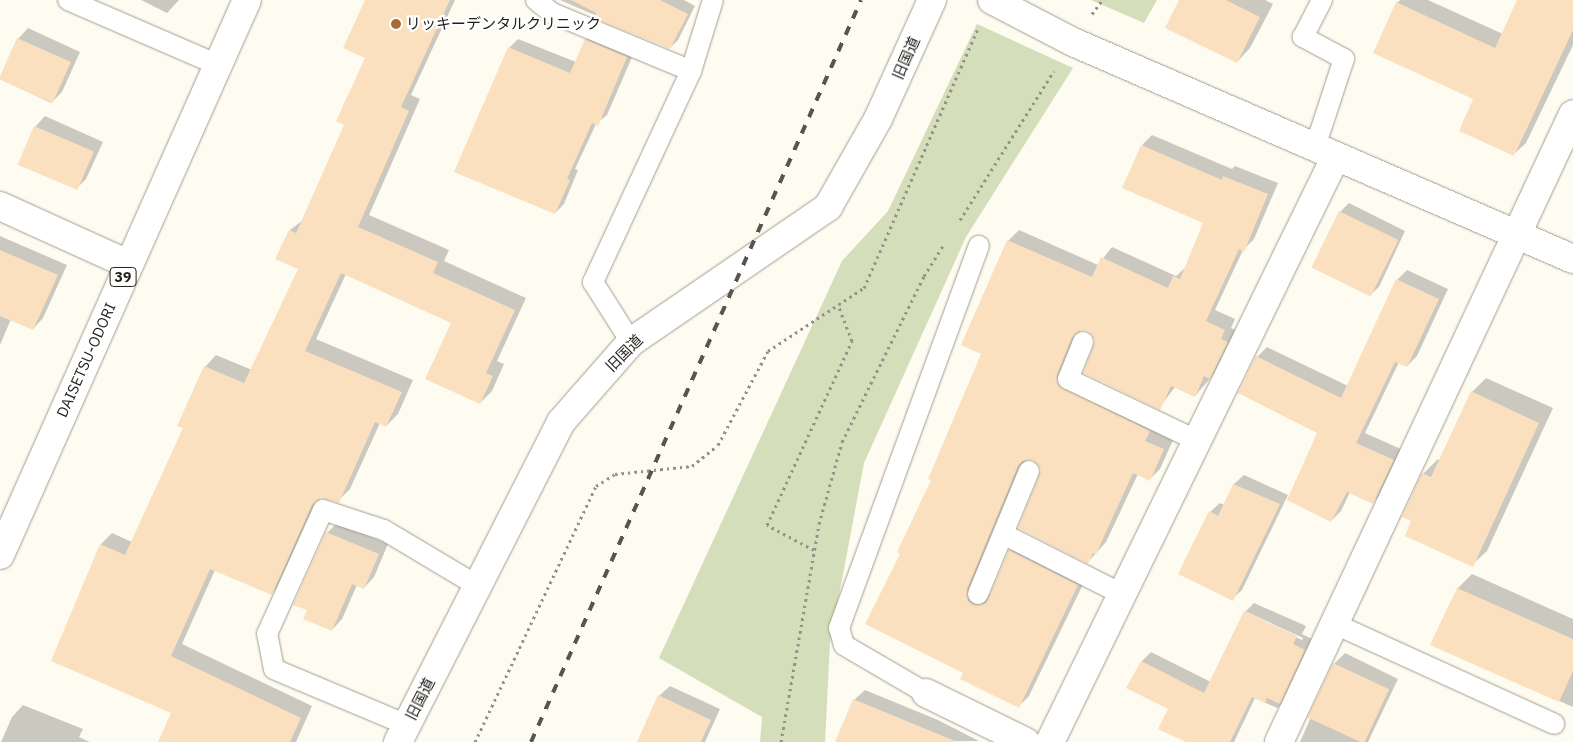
<!DOCTYPE html>
<meta charset="utf-8">
<style>
body{margin:0}
#map{position:relative;width:1573px;height:742px;overflow:hidden;background:#fefbf1;font-family:"IBM Plex Sans","Noto Sans JP",sans-serif}
div>[style]{position:absolute}
.green>*{inset:0;background:#d5deba}
.shadow>*{inset:0;background:#0003}
.building>*{inset:0;background:#fae0be;transform-origin:0 0}
.path>*{height:3px;margin-top:-1.5px;transform-origin:0;background:repeating-linear-gradient(90deg,#949189 0 2.5px,transparent 0 6.5px)}
.roads{filter:drop-shadow(0 0 1px #a29d8e) drop-shadow(0 0 1px #a29d8e)}
.lane>*{height:20px;margin:-10px;padding:0 10px;transform-origin:10px;border-radius:10px;background:#fff}
.street>*{height:28px;margin:-14px;padding:0 14px;transform-origin:14px;border-radius:14px;background:#fff}
.secondary>*{height:28px;margin:-14px;padding:0 14px;transform-origin:14px;border-radius:14px;background:#fff}
.highway>*{height:28px;margin:-14px;padding:0 14px;transform-origin:14px;border-radius:14px;background:#fff}
.rail>*{height:4px;margin-top:-2px;transform-origin:0;background:repeating-linear-gradient(90deg,#57554e 0 9px,transparent 0 18px)}
.dots>*{width:14px;height:14px;translate:-50% -50%;box-sizing:border-box;border:2px solid #fff;border-radius:50%}
span{translate:-50% -50%;white-space:nowrap;text-align:center;line-height:1.15;-webkit-text-stroke:4.5px #fff;paint-order:stroke}
.shield-label span{padding:1px 4px;background:#fff;border:1px solid;border-radius:4px;-webkit-text-stroke-width:0}
.shield-label{font-size:14px;color:#1f1e18;font-weight:700}
.poi-label{font-size:15px;color:#1f1e18}
.left{translate:0 -50%;text-align:left}
.street-label{font-size:15px;color:#1f1e18}
</style>
<div id="map">
<div class="green">
<i style="clip-path:polygon(1091px 0,1157px 0,1144px 23px)"></i>
<i style="clip-path:polygon(977px 24px,1073px 68px,966px 237px,864px 463px,830px 643px,825px 742px,760px 742px,762px 717px,659px 658px,842px 261px,888px 211px)"></i>
</div>
<div class="shadow">
<i style="clip-path:polygon(141px 0,179px 0,167px 13px)"></i>
<i style="clip-path:polygon(366px 0,455px 0,411px 95px,420px 99px,369px 215px,449px 250px,444px 261px,526px 298px,497px 361px,504px 364px,492px 391px,480px 403px,453px 322px,346px 274px,316px 339px,413px 380px,398px 414px,386px 426px,380px 423px,350px 489px,338px 501px,321px 497px,283px 582px,271px 594px,215px 570px,182px 644px,312px 706px,296px 742px,159px 742px,173px 712px,101px 544px,112px 533px,132px 542px,184px 427px,205px 367px,216px 355px,252px 370px,300px 269px,290px 230px,303px 220px,346px 124px,366px 57px)"></i>
<i style="clip-path:polygon(560px 0,684px 0,695px 6px,678px 40px,670px 48px)"></i>
<i style="clip-path:polygon(1182px 0,1265px 0,1273px 4px,1250px 48px,1237px 62px)"></i>
<i style="clip-path:polygon(1400px 0,1428px 0,1503px 34px,1518px 0,1573px 0,1573px 45px,1526px 143px,1514px 154px,1475px 98px,1397px 3px)"></i>
<i style="clip-path:polygon(28px 28px,80px 52px,62px 92px,51px 103px,0 79px,18px 39px)"></i>
<i style="clip-path:polygon(595px 31px,636px 48px,607px 115px,596px 124px,575px 169px,578px 170px,564px 204px,555px 213px,509px 48px,518px 39px,576px 62px,586px 40px)"></i>
<i style="clip-path:polygon(45px 116px,103px 142px,86px 179px,76px 189px,35px 127px)"></i>
<i style="clip-path:polygon(1152px 135px,1232px 169px,1235px 166px,1278px 183px,1254px 239px,1243px 250px,1215px 310px,1235px 319px,1231px 328px,1238px 331px,1220px 367px,1195px 396px,1175px 387px,1159px 408px,1089px 330px,1081px 330px,1067px 363px,1069px 376px,1174px 438px,1160px 469px,1150px 479px,1138px 474px,1106px 542px,1088px 562px,1042px 470px,1034px 459px,1026px 460px,976px 584px,985px 595px,991px 594px,1010px 551px,1021px 540px,1088px 574px,1029px 696px,1019px 706px,965px 672px,902px 553px,983px 353px,1008px 241px,1019px 230px,1098px 265px,1112px 247px,1176px 276px,1186px 267px,1205px 222px,1142px 145px)"></i>
<i style="clip-path:polygon(1349px 203px,1405px 231px,1379px 287px,1370px 295px,1340px 212px)"></i>
<i style="clip-path:polygon(0 236px,67px 265px,43px 318px,33px 329px,11px 319px,0 345px)"></i>
<i style="clip-path:polygon(1407px 270px,1448px 289px,1417px 356px,1407px 366px,1399px 362px,1365px 433px,1403px 450px,1383px 492px,1373px 502px,1350px 492px,1341px 511px,1331px 521px,1319px 432px,1257px 357px,1267px 347px,1348px 386px,1397px 280px)"></i>
<i style="clip-path:polygon(1486px 378px,1553px 408px,1487px 551px,1472px 565px,1413px 520px,1423px 474px,1438px 459px,1440px 461px,1472px 392px)"></i>
<i style="clip-path:polygon(1244px 475px,1288px 495px,1242px 590px,1232px 599px,1210px 512px,1220px 503px,1225px 505px,1234px 484px)"></i>
<i style="clip-path:polygon(337px 523px,388px 544px,374px 577px,364px 588px,357px 585px,342px 619px,332px 630px,308px 610px,327px 533px)"></i>
<i style="clip-path:polygon(1472px 574px,1573px 619px,1573px 707px,1432px 645px,1458px 588px)"></i>
<i style="clip-path:polygon(evenodd,1254px 603px,1306px 626px,1302px 634px,1314px 640px,1287px 698px,1277px 708px,1255px 698px,1234px 742px,1189px 742px,1169px 708px,1128px 687px,1142px 661px,1151px 652px,1211px 682px,1245px 612px,1254px 603px,1247px 612px,1303px 638px,1302px 640px,1247px 614px,1247px 612px)"></i>
<i style="clip-path:polygon(1345px 653px,1398px 679px,1368px 742px,1300px 742px,1334px 664px)"></i>
<i style="clip-path:polygon(670px 686px,720px 709px,705px 742px,642px 742px,659px 696px)"></i>
<i style="clip-path:polygon(865px 690px,938px 720px,979px 741px,842px 742px,854px 700px)"></i>
<i style="clip-path:polygon(23px 705px,83px 729px,79px 737px,90px 742px,1px 742px,12px 717px)"></i>
</div>
<div class="building">
<i style="clip-path:polygon(365px 0,450px 0,401px 107px,409px 111px,358px 227px,438px 262px,433px 273px,515px 310px,486px 373px,493px 376px,480px 404px,425px 379px,451px 323px,341px 273px,305px 351px,402px 392px,386px 427px,375px 422px,339px 503px,321px 498px,312px 505px,272px 595px,210px 569px,171px 656px,301px 718px,290px 742px,158px 742px,171px 713px,51px 661px,100px 544px,125px 555px,183px 428px,177px 426px,204px 366px,244px 383px,298px 269px,275px 259px,289px 230px,296px 233px,344px 125px,336px 121px,365px 58px,343px 48px)"></i>
<i style="clip-path:polygon(571px 0,660px 0,688px 14px,670px 49px,594px 18px,596px 13px)"></i>
<i style="clip-path:polygon(1179px 0,1226px 0,1260px 17px,1237px 63px,1165px 28px)"></i>
<i style="clip-path:polygon(1517px 0,1573px 0,1573px 30px,1514px 156px,1459px 131px,1473px 99px,1373px 53px,1396px 2px,1495px 48px)"></i>
<i style="left:17px;top:38px;width:59px;height:45px;rotate:24deg"></i>
<i style="clip-path:polygon(585px 39px,627px 57px,598px 126px,592px 123px,567px 179px,570px 180px,555px 214px,454px 172px,508px 47px,570px 73px)"></i>
<i style="left:34px;top:126px;width:65px;height:42px;rotate:23deg"></i>
<i style="clip-path:polygon(1141px 145px,1222px 180px,1223px 176px,1268px 194px,1244px 252px,1239px 249px,1206px 321px,1225px 330px,1221px 339px,1228px 342px,1210px 379px,1204px 376px,1195px 397px,1171px 386px,1160px 410px,1083px 373px,1095px 340px,1088px 331px,1082px 330px,1072px 338px,1057px 375px,1059px 386px,1150px 431px,1145px 441px,1164px 449px,1150px 481px,1133px 473px,1096px 554px,1093px 553px,1088px 564px,1018px 528px,1041px 470px,1033px 460px,1022px 461px,1018px 466px,967px 589px,968px 601px,974px 605px,986px 603px,1009px 550px,1078px 585px,1019px 708px,960px 679px,963px 673px,865px 624px,900px 554px,897px 552px,931px 480px,928px 479px,981px 354px,961px 345px,1007px 240px,1092px 277px,1101px 257px,1168px 288px,1173px 276px,1180px 279px,1203px 223px,1122px 188px)"></i>
<i style="left:1339px;top:211px;width:66px;height:63px;rotate:26deg"></i>
<i style="clip-path:polygon(0 250px,58px 275px,33px 330px,0 316px)"></i>
<i style="clip-path:polygon(1396px 279px,1439px 299px,1407px 367px,1395px 362px,1356px 443px,1394px 460px,1373px 504px,1347px 492px,1331px 522px,1287px 500px,1317px 433px,1238px 393px,1256px 356px,1341px 398px)"></i>
<i style="clip-path:polygon(1471px 391px,1539px 423px,1473px 567px,1405px 536px,1411px 521px,1402px 517px,1422px 473px,1431px 477px)"></i>
<i style="clip-path:polygon(1233px 484px,1280px 504px,1233px 601px,1178px 574px,1209px 511px,1218px 516px)"></i>
<i style="clip-path:polygon(326px 532px,379px 554px,364px 589px,352px 584px,332px 631px,303px 619px,307px 610px,293px 605px)"></i>
<i style="clip-path:polygon(1457px 588px,1573px 639px,1573px 671px,1559px 702px,1430px 645px)"></i>
<i style="clip-path:polygon(1244px 611px,1297px 636px,1293px 644px,1305px 650px,1280px 704px,1267px 698px,1265px 703px,1252px 697px,1230px 742px,1186px 742px,1158px 729px,1168px 709px,1126px 688px,1141px 661px,1204px 693px)"></i>
<i style="left:1333px;top:663px;width:62px;height:60px;rotate:25deg"></i>
<i style="clip-path:polygon(658px 695px,711px 720px,701px 742px,637px 742px)"></i>
<i style="clip-path:polygon(853px 699px,955px 741px,954px 742px,835px 742px)"></i>
</div>
<div class="path">
<i style="left:1092px;top:14px;width:17px;rotate:-54deg"></i>
<i style="left:960px;top:220px;width:176px;rotate:-57.8deg"></i>
<i style="left:814px;top:550px;width:53px;rotate:-152deg"></i>
<i style="left:767px;top:525px;width:203px;rotate:-65.2deg"></i>
<i style="left:852px;top:341px;width:39px;rotate:-111deg"></i>
<i style="left:475px;top:742px;width:283px;rotate:-64.7deg"></i>
<i style="left:596px;top:486px;width:22px;rotate:-32deg"></i>
<i style="left:615px;top:474px;width:77px;rotate:-5.9deg"></i>
<i style="left:692px;top:466px;width:33px;rotate:-39deg"></i>
<i style="left:718px;top:445px;width:106px;rotate:-62deg"></i>
<i style="left:768px;top:351px;width:115px;rotate:-33.3deg"></i>
<i style="left:864px;top:288px;width:282px;rotate:-66.3deg"></i>
<i style="left:781px;top:742px;width:221px;rotate:-80.1deg"></i>
<i style="left:819px;top:524px;width:85px;rotate:-74.3deg"></i>
<i style="left:842px;top:442px;width:185px;rotate:-63.7deg"></i>
<i style="left:924px;top:276px;width:38px;rotate:-58deg"></i>
</div>
<div class="roads">
<div class="lane">
<i style="left:68px;top:0;width:163px;rotate:23.4deg"></i>
<i style="left:536px;top:0;width:21px;rotate:39deg"></i>
<i style="left:552px;top:13px;width:151px;rotate:22.6deg"></i>
<i style="left:691px;top:71px;width:233px;rotate:114.9deg"></i>
<i style="left:593px;top:282px;width:71px;rotate:57.7deg"></i>
<i style="left:691px;top:71px;width:74px;rotate:-72.8deg"></i>
<i style="left:1315px;top:147px;width:93px;rotate:-71.8deg"></i>
<i style="left:1344px;top:59px;width:47px;rotate:-151.8deg"></i>
<i style="left:1303px;top:37px;width:42px;rotate:-62.8deg"></i>
<i style="left:1083px;top:342px;width:40px;rotate:112deg"></i>
<i style="left:1068px;top:379px;width:144px;rotate:25.5deg"></i>
<i style="left:1003px;top:534px;width:133px;rotate:26.8deg"></i>
<i style="left:978px;top:594px;width:133px;rotate:-67.5deg"></i>
<i style="left:1335px;top:624px;width:241px;rotate:24.5deg"></i>
<i style="left:926px;top:693px;width:95px;rotate:-149.7deg"></i>
<i style="left:844px;top:645px;width:18px;rotate:-106deg"></i>
<i style="left:839px;top:628px;width:407px;rotate:-69.9deg"></i>
<i style="left:407px;top:725px;width:144px;rotate:-157.2deg"></i>
<i style="left:274px;top:669px;width:36px;rotate:-101deg"></i>
<i style="left:267px;top:634px;width:136px;rotate:-65.7deg"></i>
<i style="left:323px;top:510px;width:64px;rotate:18.2deg"></i>
<i style="left:384px;top:530px;width:109px;rotate:30.8deg"></i>
</div>
<div class="street">
<i style="left:992px;top:0;width:91px;rotate:27.4deg"></i>
<i style="left:1073px;top:42px;width:545px;rotate:23.46deg"></i>
<i style="left:0;top:206px;width:141px;rotate:24.4deg"></i>
<i style="left:926px;top:693px;width:111px;rotate:26.1deg"></i>
<i style="left:1050px;top:742px;width:652px;rotate:-63.99deg"></i>
<i style="left:1279px;top:742px;width:693px;rotate:-64.91deg"></i>
</div>
<div class="secondary">
<i style="left:398px;top:742px;width:359px;rotate:-63deg"></i>
<i style="left:561px;top:422px;width:106px;rotate:-48.8deg"></i>
<i style="left:631px;top:342px;width:239px;rotate:-34.4deg"></i>
<i style="left:828px;top:207px;width:101px;rotate:-60.4deg"></i>
<i style="left:878px;top:119px;width:131px;rotate:-65.6deg"></i>
</div>
<div class="highway">
<i style="left:0;top:555px;width:607px;rotate:-66.01deg"></i>
</div>
</div>
<div class="rail">
<i style="left:531px;top:742px;width:812px;rotate:-66.02deg"></i>
</div>
<div class="dots">
<i style="left:396px;top:24px;background:#ab6a35"></i>
</div>
<div class="shield-label">
<span style="left:123px;top:277px">39</span>
</div>
<div class="poi-label">
<span class="left" style="left:406px;top:24px">リッキーデンタルクリニック</span>
</div>
<div class="street-label">
<span style="left:906px;top:58px;rotate:-66deg">旧国道</span>
<span style="left:624px;top:353px;rotate:-45deg">旧国道</span>
<span style="left:86px;top:360px;rotate:-66deg">DAISETSU-ODORI</span>
<span style="left:420px;top:699px;rotate:-63deg">旧国道</span>
</div>
</div>
